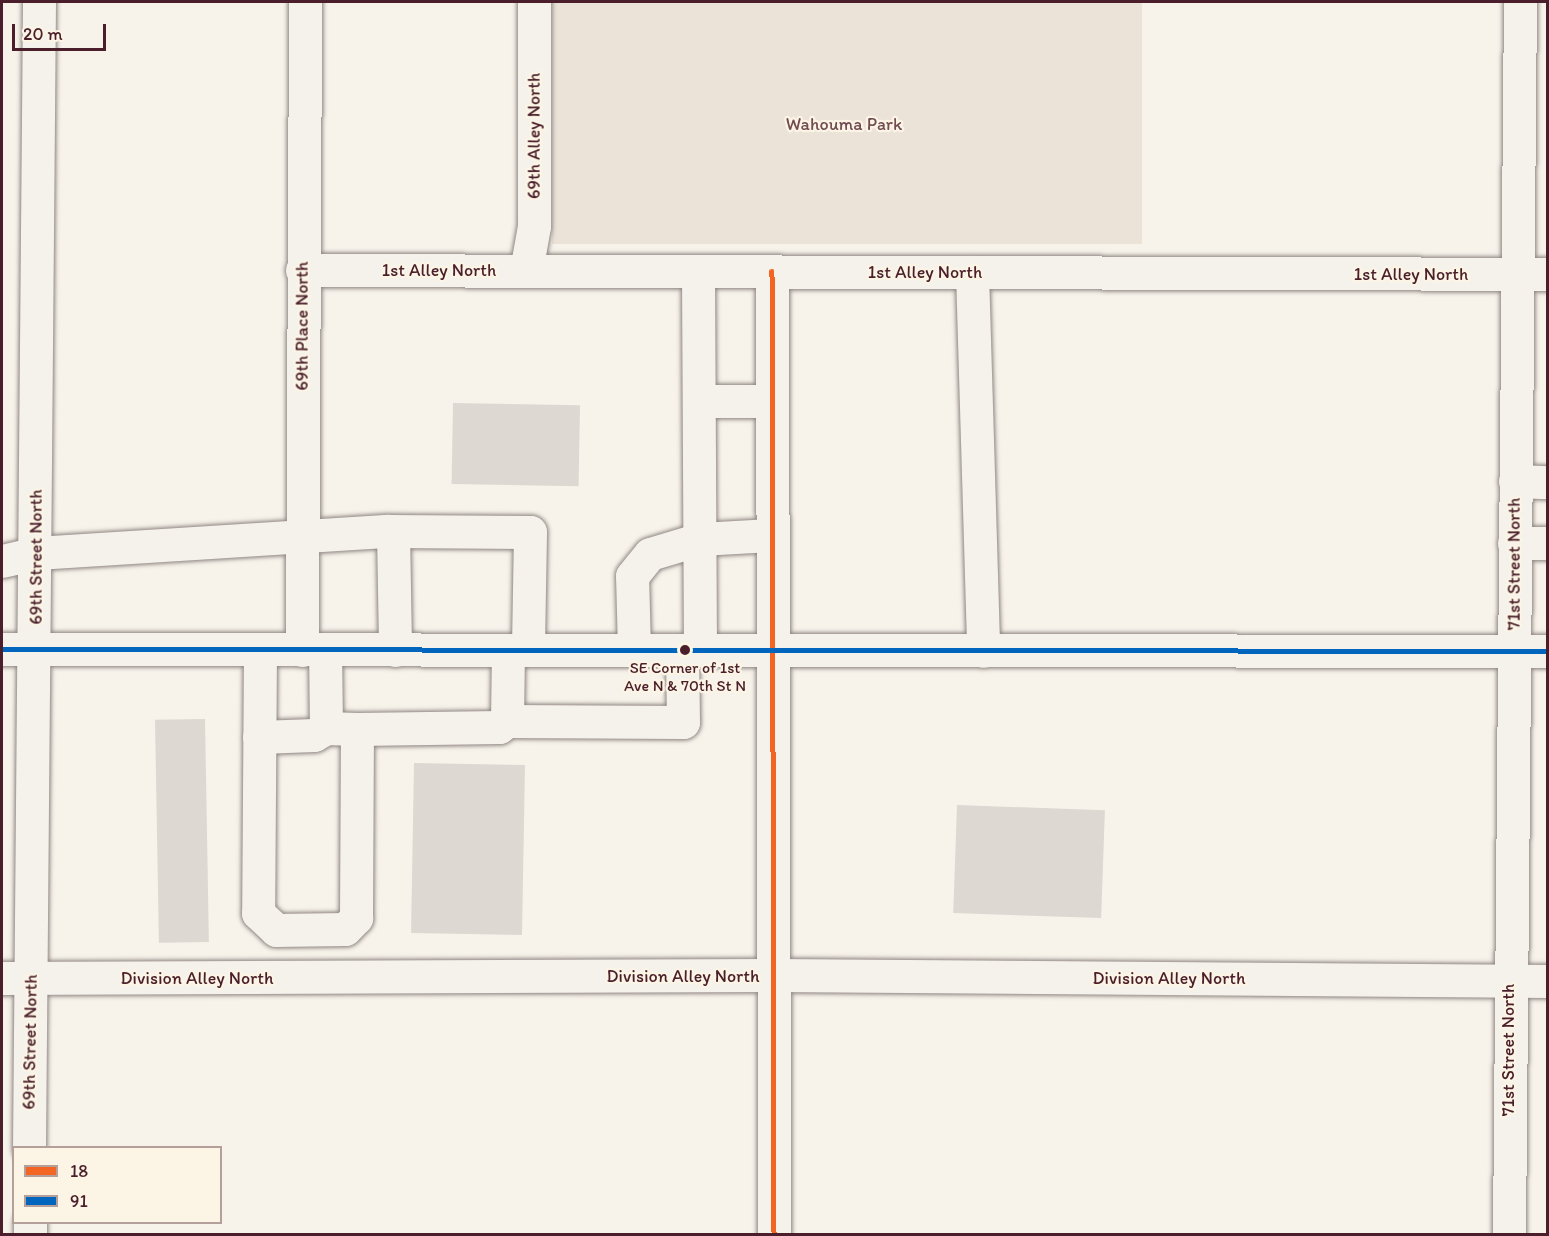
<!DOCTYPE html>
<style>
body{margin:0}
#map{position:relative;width:1549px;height:1236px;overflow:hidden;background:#f7f3ea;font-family:Itim,sans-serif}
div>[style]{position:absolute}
.green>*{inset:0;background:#ebe2d8;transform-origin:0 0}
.building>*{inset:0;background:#ddd8d2;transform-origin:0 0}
.roads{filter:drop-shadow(0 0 2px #908684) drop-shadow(0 0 2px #908684)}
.minor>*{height:33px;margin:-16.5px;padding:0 16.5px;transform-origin:16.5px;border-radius:16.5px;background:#f5f2ec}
.major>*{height:33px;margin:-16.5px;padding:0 16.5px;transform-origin:16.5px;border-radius:16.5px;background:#f5f2ec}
.bus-1>*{height:4.5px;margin:-2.25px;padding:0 2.25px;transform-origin:2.25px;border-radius:2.25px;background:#f26522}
.bus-2>*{height:4.5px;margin:-2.25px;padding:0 2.25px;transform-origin:2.25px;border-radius:2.25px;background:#0065bd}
.dots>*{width:16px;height:16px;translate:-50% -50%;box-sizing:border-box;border:3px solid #fcf5e5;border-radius:50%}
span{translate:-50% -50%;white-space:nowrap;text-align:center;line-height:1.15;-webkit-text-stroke:4.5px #fcf5e5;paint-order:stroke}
.bus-label{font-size:16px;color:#4a1f2b}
.park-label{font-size:18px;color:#704c53}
.street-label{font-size:18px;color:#4a1f2b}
.frame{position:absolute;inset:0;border:3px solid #4a1f2b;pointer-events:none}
.legend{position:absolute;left:12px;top:1146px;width:210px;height:78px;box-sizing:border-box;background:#fcf5e5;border:2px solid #b59f9b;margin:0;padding:8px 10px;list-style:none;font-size:18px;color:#4a1f2b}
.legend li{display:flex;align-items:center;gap:12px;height:30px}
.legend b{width:30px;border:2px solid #b59f9b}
.scale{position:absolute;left:12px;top:24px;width:94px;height:27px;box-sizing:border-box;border:3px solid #4a1f2b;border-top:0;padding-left:8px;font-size:18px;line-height:21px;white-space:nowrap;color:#4a1f2b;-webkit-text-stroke:4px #fcf5e5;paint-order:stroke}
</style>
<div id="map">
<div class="green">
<i style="left:552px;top:2px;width:590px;height:242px"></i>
</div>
<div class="building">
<i style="left:453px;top:403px;width:127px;height:81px;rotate:1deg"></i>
<i style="left:205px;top:719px;width:223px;height:50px;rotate:89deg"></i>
<i style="left:414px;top:763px;width:111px;height:170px;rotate:1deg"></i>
<i style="left:957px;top:805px;width:148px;height:108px;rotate:2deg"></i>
</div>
<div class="roads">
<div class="minor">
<i style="left:302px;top:270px;width:1246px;rotate:0.18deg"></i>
<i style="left:526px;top:271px;width:46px;rotate:-79.9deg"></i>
<i style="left:534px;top:226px;width:224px;rotate:-90deg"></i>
<i style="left:698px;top:271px;width:379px;rotate:89.7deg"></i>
<i style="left:772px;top:271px;width:963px;rotate:89.88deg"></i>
<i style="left:972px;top:272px;width:379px;rotate:88.3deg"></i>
<i style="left:699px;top:401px;width:73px"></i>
<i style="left:1515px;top:481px;width:33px;rotate:2deg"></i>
<i style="left:393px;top:531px;width:119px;rotate:89deg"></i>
<i style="left:1514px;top:543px;width:34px"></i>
<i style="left:2px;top:561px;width:35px;rotate:-13deg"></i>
<i style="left:36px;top:553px;width:353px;rotate:-3.6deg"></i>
<i style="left:388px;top:531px;width:142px;rotate:0.4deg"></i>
<i style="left:530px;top:532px;width:118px;rotate:91deg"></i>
<i style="left:260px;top:649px;width:264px;rotate:90.4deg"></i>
<i style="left:258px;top:913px;width:25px;rotate:43deg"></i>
<i style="left:276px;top:930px;width:69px;rotate:-0.8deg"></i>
<i style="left:345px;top:929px;width:16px;rotate:-45deg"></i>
<i style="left:356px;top:918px;width:189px;rotate:-89.7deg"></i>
<i style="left:357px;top:729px;width:31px;rotate:-178deg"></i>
<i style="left:326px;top:728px;width:79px;rotate:-90.7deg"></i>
<i style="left:302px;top:650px;width:648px;rotate:-89.73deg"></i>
<i style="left:634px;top:650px;width:74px;rotate:-91.5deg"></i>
<i style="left:632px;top:576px;width:28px;rotate:-51deg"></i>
<i style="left:650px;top:554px;width:52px;rotate:-16.7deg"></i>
<i style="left:700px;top:539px;width:71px;rotate:-3.2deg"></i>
<i style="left:507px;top:721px;width:176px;rotate:0.3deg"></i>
<i style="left:683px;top:722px;width:72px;rotate:-90.8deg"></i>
<i style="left:357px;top:729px;width:142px;rotate:-0.8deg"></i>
<i style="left:499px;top:727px;width:10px;rotate:-37deg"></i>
<i style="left:507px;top:721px;width:71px;rotate:-89.2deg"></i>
<i style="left:259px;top:737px;width:55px;rotate:-2.1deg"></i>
<i style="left:314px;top:735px;width:14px;rotate:-30deg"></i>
<i style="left:2px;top:978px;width:771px;rotate:-0.22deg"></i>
<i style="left:773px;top:975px;width:775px;rotate:0.44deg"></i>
<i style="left:29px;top:1148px;width:1146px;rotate:-89.5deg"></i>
<i style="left:30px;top:1222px;width:12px;rotate:90deg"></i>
<i style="left:1509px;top:1234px;width:1232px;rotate:-89.49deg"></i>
</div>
<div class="major">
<i style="left:2px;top:649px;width:1546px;rotate:0.07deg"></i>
</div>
</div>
<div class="bus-1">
<i style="left:772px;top:271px;width:963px;rotate:89.88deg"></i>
</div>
<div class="bus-2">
<i style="left:2px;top:649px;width:1546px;rotate:0.07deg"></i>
</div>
<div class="dots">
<i style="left:685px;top:650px;background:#4a1f2b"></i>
</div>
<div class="bus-label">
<span style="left:685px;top:677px">SE Corner of 1st<br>Ave N &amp; 70th St N</span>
</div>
<div class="park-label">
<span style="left:844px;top:124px">Wahouma Park</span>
</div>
<div class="street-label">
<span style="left:534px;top:136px;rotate:-90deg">69th Alley North</span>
<span style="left:439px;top:270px">1st Alley North</span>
<span style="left:925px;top:272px">1st Alley North</span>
<span style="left:1411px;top:274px">1st Alley North</span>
<span style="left:302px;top:326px;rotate:-90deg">69th Place North</span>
<span style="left:36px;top:557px;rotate:-90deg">69th Street North</span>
<span style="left:1514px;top:564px;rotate:-90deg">71st Street North</span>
<span style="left:683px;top:976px">Division Alley North</span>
<span style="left:197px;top:978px">Division Alley North</span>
<span style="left:1169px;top:978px">Division Alley North</span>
<span style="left:30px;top:1042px;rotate:-89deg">69th Street North</span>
<span style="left:1508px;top:1050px;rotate:-90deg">71st Street North</span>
</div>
<div class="frame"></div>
<ul class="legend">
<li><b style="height:8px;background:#f26522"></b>18</li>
<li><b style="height:8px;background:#0065bd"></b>91</li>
</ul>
<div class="scale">20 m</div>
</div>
